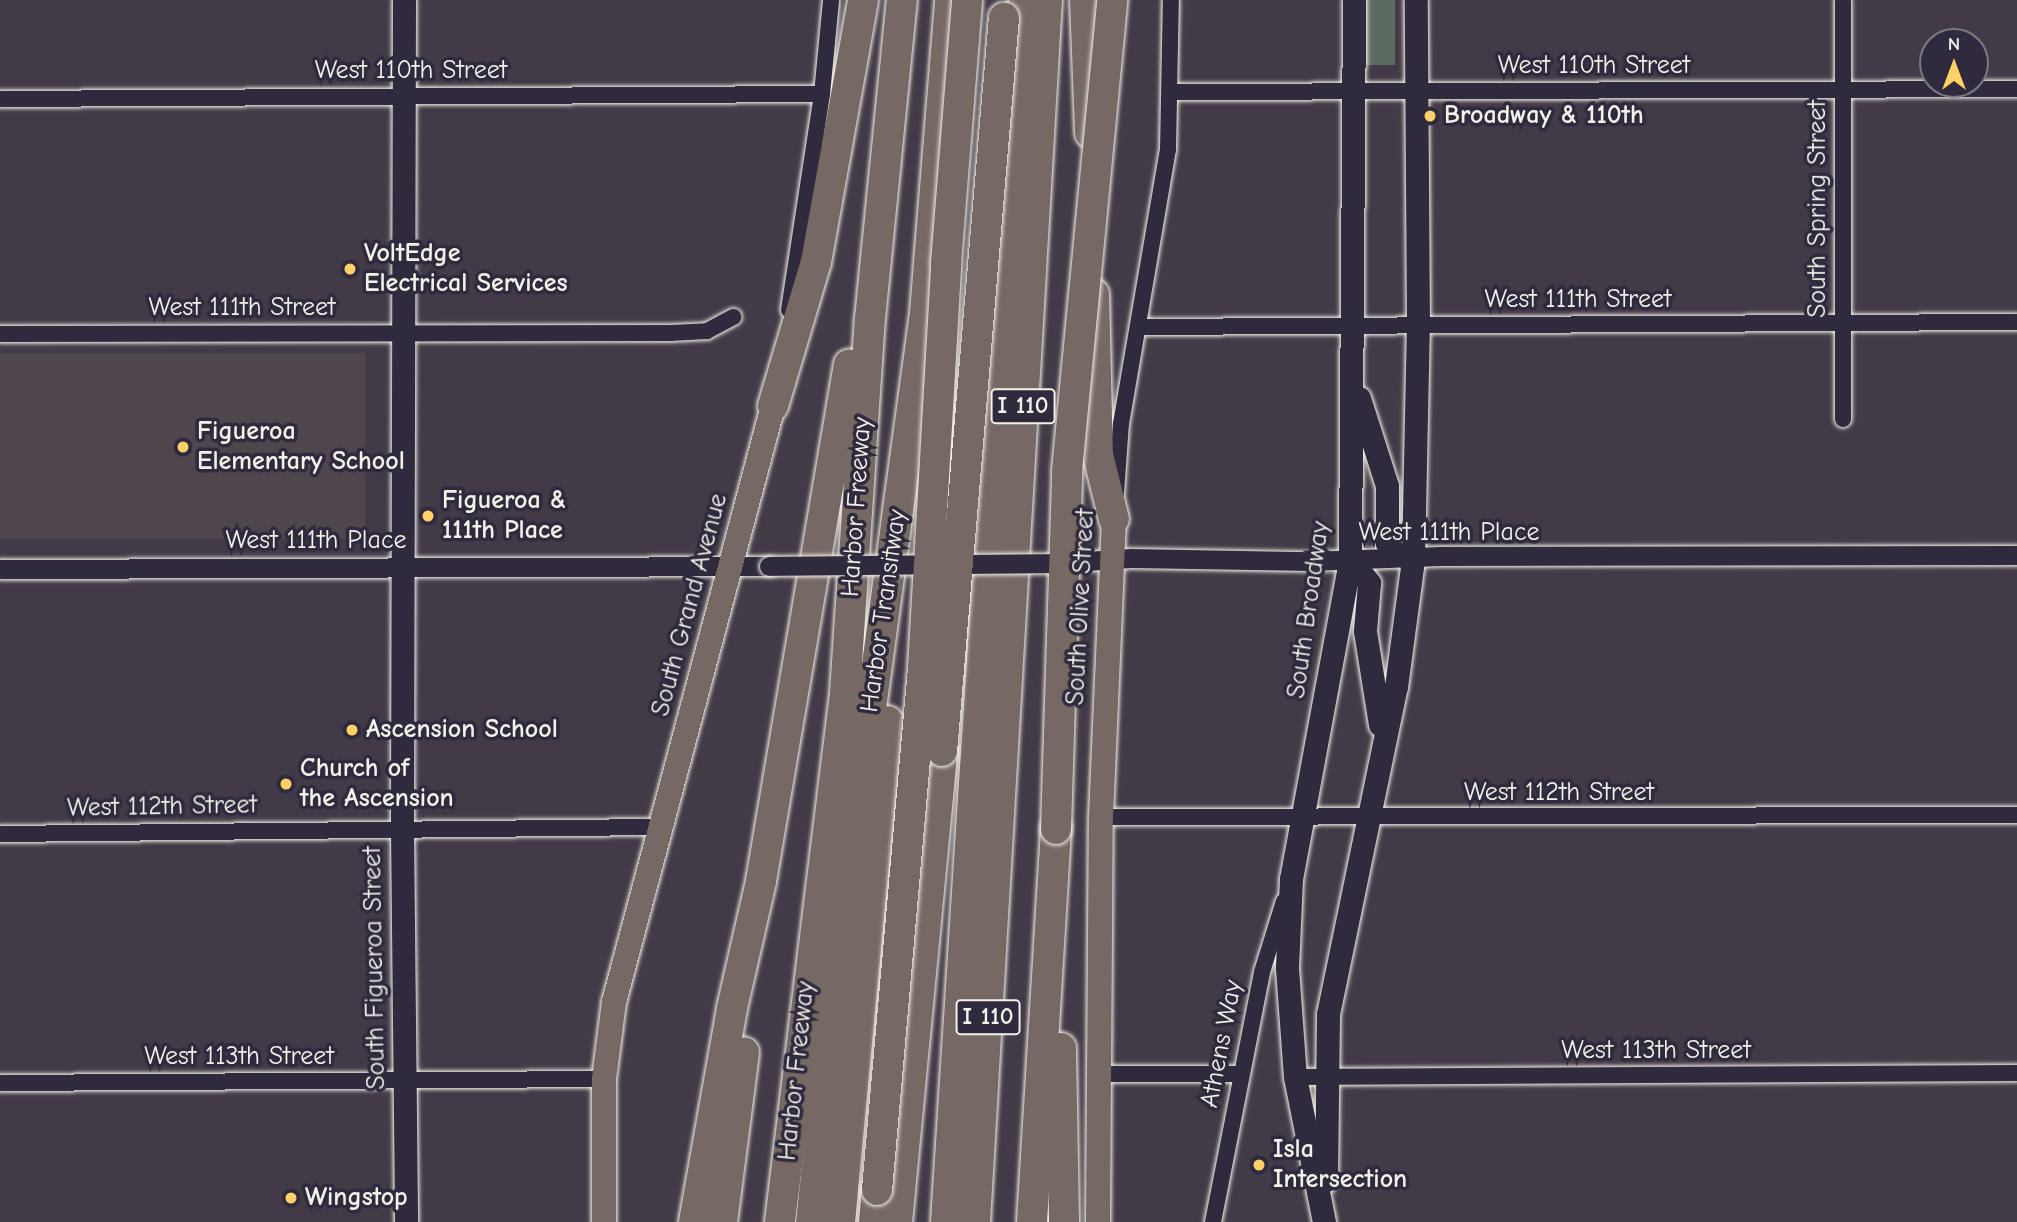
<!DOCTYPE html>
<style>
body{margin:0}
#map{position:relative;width:2017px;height:1222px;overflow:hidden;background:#423a46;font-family:"Comic Neue",sans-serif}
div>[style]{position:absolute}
.built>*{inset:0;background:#4f454d;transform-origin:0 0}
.green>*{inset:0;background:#5c6b62;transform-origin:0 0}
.roads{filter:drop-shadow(0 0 2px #f4f1e8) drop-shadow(0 0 2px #f4f1e8)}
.minor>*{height:16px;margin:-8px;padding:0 8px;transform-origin:8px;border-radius:8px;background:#2f2a3d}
.tertiary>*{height:19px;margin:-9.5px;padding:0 9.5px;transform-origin:9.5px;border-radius:9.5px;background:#2f2a3d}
.secondary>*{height:23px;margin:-11.5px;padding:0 11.5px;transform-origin:11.5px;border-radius:11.5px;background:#2f2a3d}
.primary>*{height:24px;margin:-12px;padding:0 12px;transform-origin:12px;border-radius:12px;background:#766964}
.motorway>*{height:30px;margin:-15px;padding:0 15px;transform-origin:15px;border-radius:15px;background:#766964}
.bridges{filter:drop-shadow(0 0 2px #f4f1e8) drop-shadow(0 0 2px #f4f1e8)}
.tertiary-bridge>*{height:19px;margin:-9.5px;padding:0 9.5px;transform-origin:9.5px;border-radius:9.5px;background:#2f2a3d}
.motorway-bridge>*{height:30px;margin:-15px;padding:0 15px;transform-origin:15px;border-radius:15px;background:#766964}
.dots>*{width:19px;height:19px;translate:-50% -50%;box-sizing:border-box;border:4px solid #2f2a3d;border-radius:50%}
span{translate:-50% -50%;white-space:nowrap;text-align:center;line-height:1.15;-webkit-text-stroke:7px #2f2a3d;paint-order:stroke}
.shield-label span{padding:2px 5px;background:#2f2a3d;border:2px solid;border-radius:5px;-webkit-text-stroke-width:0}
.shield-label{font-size:24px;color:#f4f1e8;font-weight:700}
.street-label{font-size:26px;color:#f4f1e8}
.poi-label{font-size:26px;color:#f4f1e8;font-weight:700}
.left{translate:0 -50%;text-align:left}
.north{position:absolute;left:1919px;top:28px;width:70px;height:70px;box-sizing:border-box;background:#2f2a3d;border:2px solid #7e7a81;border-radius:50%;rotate:0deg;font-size:19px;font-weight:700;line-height:28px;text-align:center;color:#f4f1e8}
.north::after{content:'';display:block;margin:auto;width:24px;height:32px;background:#ffd166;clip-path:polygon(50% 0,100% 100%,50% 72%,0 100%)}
</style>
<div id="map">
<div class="built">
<i style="left:365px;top:353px;width:186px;height:365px;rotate:90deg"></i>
</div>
<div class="green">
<i style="left:1365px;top:0;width:30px;height:65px"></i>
</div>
<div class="roads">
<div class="minor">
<i style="left:1843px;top:0;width:419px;rotate:90deg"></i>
<i style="left:1172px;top:92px;width:845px;rotate:-0.2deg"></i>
<i style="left:0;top:99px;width:822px;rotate:-0.35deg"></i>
<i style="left:789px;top:310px;width:219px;rotate:-81.3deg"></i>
<i style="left:822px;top:94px;width:94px;rotate:-84.5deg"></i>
<i style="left:1139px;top:327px;width:878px;rotate:-0.33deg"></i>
<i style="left:0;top:334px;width:671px;rotate:-0.09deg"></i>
<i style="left:671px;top:333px;width:36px;rotate:-3deg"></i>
<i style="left:707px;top:331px;width:30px;rotate:-28deg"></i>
<i style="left:1116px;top:493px;width:69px;rotate:-85.9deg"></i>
<i style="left:1121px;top:424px;width:278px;rotate:-80.3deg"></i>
<i style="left:1168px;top:150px;width:150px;rotate:-88.9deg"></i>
<i style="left:1101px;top:817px;width:916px;rotate:-0.13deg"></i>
<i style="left:0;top:834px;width:660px;rotate:-0.61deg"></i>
<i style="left:1098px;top:1074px;width:143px"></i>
<i style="left:1295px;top:1077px;width:722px;rotate:-0.32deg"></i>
<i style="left:0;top:1083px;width:604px;rotate:-0.38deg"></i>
<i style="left:1213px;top:1222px;width:255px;rotate:-78.9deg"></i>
<i style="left:1262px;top:972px;width:74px;rotate:-72.8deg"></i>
</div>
<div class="tertiary">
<i style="left:1056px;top:563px;width:75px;rotate:-3.8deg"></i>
<i style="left:1131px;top:558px;width:179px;rotate:1deg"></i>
<i style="left:1310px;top:561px;width:130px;rotate:-2.2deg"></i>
<i style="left:1440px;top:556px;width:577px;rotate:-0.1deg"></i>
<i style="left:0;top:569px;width:769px;rotate:-0.22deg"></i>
</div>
<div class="secondary">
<i style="left:404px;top:0;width:829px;rotate:90.14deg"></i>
<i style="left:402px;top:829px;width:393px;rotate:89.4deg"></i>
<i style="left:1359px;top:398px;width:92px;rotate:72.3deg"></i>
<i style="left:1387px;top:486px;width:57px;rotate:90deg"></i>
<i style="left:1387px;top:543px;width:9px;rotate:58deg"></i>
<i style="left:1392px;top:551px;width:23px;rotate:23deg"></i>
<i style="left:1350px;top:560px;width:30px;rotate:50deg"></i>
<i style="left:1369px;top:583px;width:48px;rotate:94.8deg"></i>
<i style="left:1365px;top:631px;width:95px;rotate:80.9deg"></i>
<i style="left:1326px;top:1180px;width:166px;rotate:-89.3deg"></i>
<i style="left:1328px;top:1014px;width:334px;rotate:-78.3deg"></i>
<i style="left:1396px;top:687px;width:128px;rotate:-82.4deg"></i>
<i style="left:1413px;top:560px;width:235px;rotate:-88.8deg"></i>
<i style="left:1418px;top:325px;width:325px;rotate:-90.4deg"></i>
<i style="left:1324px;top:1222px;width:148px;rotate:-101.3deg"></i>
<i style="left:1295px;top:1077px;width:110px;rotate:-94.2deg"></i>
<i style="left:1287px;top:967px;width:88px;rotate:-87.4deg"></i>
<i style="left:1291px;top:879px;width:324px;rotate:-79.5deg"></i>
<i style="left:1350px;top:560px;width:560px;rotate:-89.59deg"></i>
</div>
<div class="primary">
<i style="left:604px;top:1222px;width:143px;rotate:-90deg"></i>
<i style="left:604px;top:1079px;width:78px;rotate:-82.6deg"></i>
<i style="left:614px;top:1002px;width:617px;rotate:-75.06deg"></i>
<i style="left:1098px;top:1222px;width:405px;rotate:-89.6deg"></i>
<i style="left:1101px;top:817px;width:298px;rotate:-87.5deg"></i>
</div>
<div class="motorway">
<i style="left:1085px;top:0;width:133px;rotate:87.8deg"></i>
<i style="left:1094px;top:294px;width:161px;rotate:88.6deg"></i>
<i style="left:1098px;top:455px;width:66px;rotate:76deg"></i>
<i style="left:773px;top:406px;width:150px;rotate:-73.4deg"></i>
<i style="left:816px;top:262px;width:266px;rotate:-79.8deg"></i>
<i style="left:1061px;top:1048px;width:174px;rotate:89deg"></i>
<i style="left:694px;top:1222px;width:217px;rotate:-79.9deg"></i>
<i style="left:732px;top:1008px;width:130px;rotate:-77.1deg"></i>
<i style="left:761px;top:881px;width:524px;rotate:-80.34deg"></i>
<i style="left:722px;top:1222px;width:171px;rotate:-82.6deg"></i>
<i style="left:780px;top:1222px;width:533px;rotate:-82.99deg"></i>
<i style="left:845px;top:693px;width:375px;rotate:-86.2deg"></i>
<i style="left:870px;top:319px;width:321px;rotate:-84.3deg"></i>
<i style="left:811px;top:1222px;width:340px;rotate:-83.9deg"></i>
<i style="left:847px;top:884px;width:576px;rotate:-82.22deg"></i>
<i style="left:925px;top:313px;width:314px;rotate:-85.4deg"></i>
<i style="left:840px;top:1222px;width:503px;rotate:-84.53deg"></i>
<i style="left:874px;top:1222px;width:32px;rotate:-85deg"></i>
<i style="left:897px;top:1222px;width:473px;rotate:-84.5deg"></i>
<i style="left:946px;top:1222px;width:1224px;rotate:-86.35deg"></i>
<i style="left:975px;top:1222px;width:1224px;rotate:-86.63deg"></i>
<i style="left:1032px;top:1222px;width:394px;rotate:-86.5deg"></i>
</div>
</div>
<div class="bridges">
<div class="tertiary-bridge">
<i style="left:769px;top:566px;width:287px;rotate:-0.6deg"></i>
</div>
<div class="motorway-bridge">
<i style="left:942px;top:751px;width:736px;rotate:-85.17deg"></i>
<i style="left:1056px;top:829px;width:358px;rotate:-88.2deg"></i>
<i style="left:1067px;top:471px;width:473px;rotate:-84.5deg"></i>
<i style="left:877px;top:1190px;width:524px;rotate:-84.96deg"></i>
<i style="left:923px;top:668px;width:406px;rotate:-86.7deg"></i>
<i style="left:946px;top:263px;width:264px;rotate:-85.4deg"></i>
</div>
</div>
<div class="dots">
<i style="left:1430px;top:116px;background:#ffd166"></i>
<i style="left:350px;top:269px;background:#ffd166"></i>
<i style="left:183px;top:447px;background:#ffd166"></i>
<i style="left:428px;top:516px;background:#ffd166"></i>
<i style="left:352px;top:730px;background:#ffd166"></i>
<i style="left:286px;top:784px;background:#ffd166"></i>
<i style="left:1259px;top:1165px;background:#ffd166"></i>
<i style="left:291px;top:1198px;background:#ffd166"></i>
</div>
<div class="shield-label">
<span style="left:1023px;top:406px">I 110</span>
<span style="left:988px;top:1017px">I 110</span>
</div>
<div class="street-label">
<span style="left:1594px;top:66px">West 110th Street</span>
<span style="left:411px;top:71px">West 110th Street</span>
<span style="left:1818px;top:209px;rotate:-90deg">South Spring Street</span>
<span style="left:1578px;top:300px">West 111th Street</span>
<span style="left:242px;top:308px">West 111th Street</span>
<span style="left:857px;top:507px;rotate:-86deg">Harbor Freeway</span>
<span style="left:1449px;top:533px">West 111th Place</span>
<span style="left:316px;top:541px">West 111th Place</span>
<span style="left:690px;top:605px;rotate:-75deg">South Grand Avenue</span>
<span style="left:1081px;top:607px;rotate:-87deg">South Olive Street</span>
<span style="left:1309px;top:610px;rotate:-82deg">South Broadway</span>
<span style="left:884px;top:611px;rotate:-82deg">Harbor Transitway</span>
<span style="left:1559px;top:793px">West 112th Street</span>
<span style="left:162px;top:807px;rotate:-1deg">West 112th Street</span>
<span style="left:375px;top:968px;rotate:-91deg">South Figueroa Street</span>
<span style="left:1222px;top:1044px;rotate:-79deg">Athens Way</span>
<span style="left:1656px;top:1051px">West 113th Street</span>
<span style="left:239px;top:1057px">West 113th Street</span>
<span style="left:797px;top:1071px;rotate:-84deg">Harbor Freeway</span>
</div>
<div class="poi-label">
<span class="left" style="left:1444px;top:116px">Broadway &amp; 110th</span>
<span class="left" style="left:364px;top:269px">VoltEdge<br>Electrical Services</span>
<span class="left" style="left:197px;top:447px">Figueroa<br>Elementary School</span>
<span class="left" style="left:442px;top:516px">Figueroa &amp;<br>111th Place</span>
<span class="left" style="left:366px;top:730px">Ascension School</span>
<span class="left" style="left:300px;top:784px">Church of<br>the Ascension</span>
<span class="left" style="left:1273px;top:1165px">Isla<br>Intersection</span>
<span class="left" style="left:305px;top:1198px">Wingstop</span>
</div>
<div class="north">N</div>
</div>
